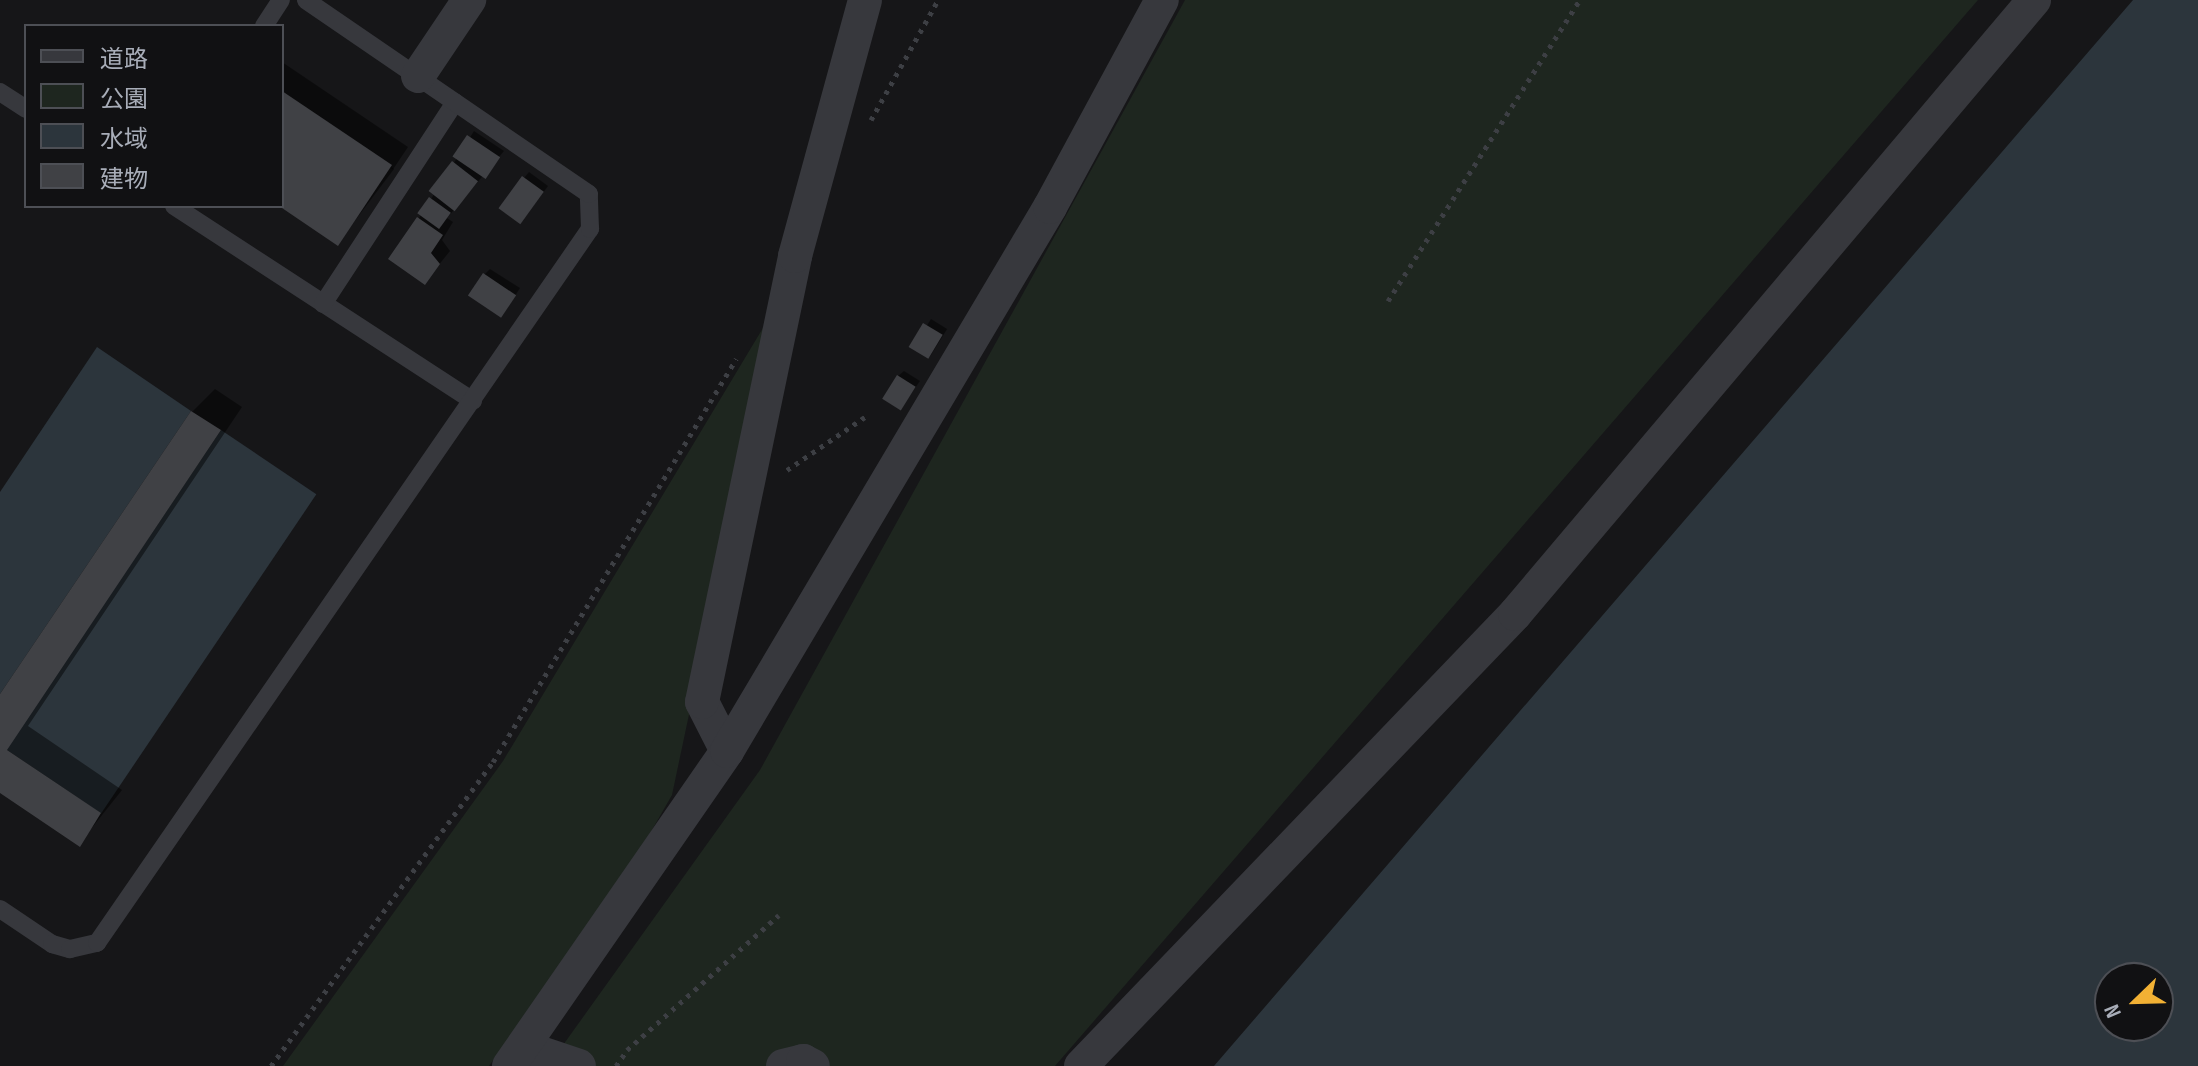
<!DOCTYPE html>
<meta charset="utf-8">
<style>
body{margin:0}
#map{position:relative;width:2198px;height:1066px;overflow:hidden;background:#161618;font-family:"Sofia Sans Condensed","Noto Sans JP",sans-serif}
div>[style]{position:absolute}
.green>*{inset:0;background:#1e261f}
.water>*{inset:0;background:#2c353c;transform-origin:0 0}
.shadow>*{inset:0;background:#0007;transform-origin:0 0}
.building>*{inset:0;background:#404145;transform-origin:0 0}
.path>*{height:5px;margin-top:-2.5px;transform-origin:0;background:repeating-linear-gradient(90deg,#3d3f44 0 4px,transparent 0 10px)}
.lane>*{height:18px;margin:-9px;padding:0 9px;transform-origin:9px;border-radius:9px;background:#37383d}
.street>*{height:34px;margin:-17px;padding:0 17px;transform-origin:17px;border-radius:17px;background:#37383d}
span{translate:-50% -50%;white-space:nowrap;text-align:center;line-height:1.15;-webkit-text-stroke:7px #111113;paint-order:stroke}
.legend{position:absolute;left:24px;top:24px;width:260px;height:184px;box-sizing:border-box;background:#111113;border:2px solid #4d4f55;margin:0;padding:10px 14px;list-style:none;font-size:24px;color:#a8adb8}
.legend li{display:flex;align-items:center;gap:16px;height:40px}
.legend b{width:40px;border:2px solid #4d4f55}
.north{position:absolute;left:2094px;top:962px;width:80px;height:80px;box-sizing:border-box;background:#111113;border:2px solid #4d4f55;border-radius:50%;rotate:247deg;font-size:22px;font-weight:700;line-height:32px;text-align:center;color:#a8adb8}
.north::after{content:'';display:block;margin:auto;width:28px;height:36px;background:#f2b134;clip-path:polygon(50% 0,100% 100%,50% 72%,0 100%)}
</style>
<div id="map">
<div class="green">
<i style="clip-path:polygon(1185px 0,1978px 0,1055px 1066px,548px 1066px,760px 770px)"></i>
<i style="clip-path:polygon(775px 308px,672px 795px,613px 898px,489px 1066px,283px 1066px,503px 761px)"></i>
</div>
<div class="water">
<i style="clip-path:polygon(evenodd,2133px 0,2198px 0,2198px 1066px,1214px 1066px,2133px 0,2158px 978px,2158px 1026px,2110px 1026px,2110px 978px,2158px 978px)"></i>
<i style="clip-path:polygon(97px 347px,191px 411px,0 694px,0 492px)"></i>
<i style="left:221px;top:430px;width:115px;height:385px;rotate:34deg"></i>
</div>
<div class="shadow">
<i style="left:282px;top:62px;width:152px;height:27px;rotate:34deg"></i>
<i style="clip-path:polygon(282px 94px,394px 169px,338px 243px,282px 206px)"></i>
<i style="clip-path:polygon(474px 131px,504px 151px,447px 218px,453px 222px,442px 240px,450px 251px,425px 282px,419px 218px)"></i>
<i style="clip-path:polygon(529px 172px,548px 186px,526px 216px,524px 178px)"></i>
<i style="clip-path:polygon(490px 269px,520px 288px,506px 310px,484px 275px)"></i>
<i style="left:931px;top:319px;width:19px;height:33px;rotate:32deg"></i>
<i style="clip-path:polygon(904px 371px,920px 381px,901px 408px,898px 376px)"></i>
<i style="clip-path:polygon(215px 389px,242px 407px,28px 726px,122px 790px,79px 844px,0 791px,0 698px,192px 412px)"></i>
</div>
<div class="building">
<i style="clip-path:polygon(282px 91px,392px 165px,338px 246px,282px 208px)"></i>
<i style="left:467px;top:135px;width:40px;height:26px;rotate:34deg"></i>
<i style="left:452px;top:161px;width:33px;height:38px;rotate:38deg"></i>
<i style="left:522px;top:176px;width:27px;height:40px;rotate:36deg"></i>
<i style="left:429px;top:197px;width:27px;height:20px;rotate:36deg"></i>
<i style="clip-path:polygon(417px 217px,443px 235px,431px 253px,440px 264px,425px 285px,388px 259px)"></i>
<i style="left:483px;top:273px;width:40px;height:27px;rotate:34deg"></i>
<i style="left:923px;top:323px;width:23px;height:28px;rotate:31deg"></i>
<i style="left:897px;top:375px;width:22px;height:28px;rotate:32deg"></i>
<i style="clip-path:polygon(191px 411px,221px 430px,7px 750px,101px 813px,80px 847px,0 793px,0 694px)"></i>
</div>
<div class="path">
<i style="left:871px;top:120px;width:137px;rotate:-60.8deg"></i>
<i style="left:1388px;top:301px;width:357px;rotate:-57.5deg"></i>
<i style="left:787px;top:470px;width:94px;rotate:-34.2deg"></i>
<i style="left:271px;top:1066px;width:376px;rotate:-53.9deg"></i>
<i style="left:493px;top:762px;width:471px;rotate:-58.9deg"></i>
<i style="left:616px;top:1066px;width:19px;rotate:-55deg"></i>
<i style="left:627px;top:1050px;width:203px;rotate:-41.6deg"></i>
</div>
<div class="lane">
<i style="left:264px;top:26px;width:31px;rotate:-57deg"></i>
<i style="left:0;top:92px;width:31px;rotate:33deg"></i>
<i style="left:174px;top:206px;width:357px;rotate:33.1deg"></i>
<i style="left:323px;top:304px;width:241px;rotate:-56.8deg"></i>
<i style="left:0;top:909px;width:63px;rotate:33.9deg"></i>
<i style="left:52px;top:944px;width:19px;rotate:16deg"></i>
<i style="left:70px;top:949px;width:28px;rotate:-13deg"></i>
<i style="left:97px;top:943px;width:868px;rotate:-55.38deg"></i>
<i style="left:590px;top:229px;width:35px;rotate:-92deg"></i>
<i style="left:589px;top:194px;width:343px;rotate:-145.6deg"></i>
</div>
<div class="street">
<i style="left:418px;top:76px;width:92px;rotate:-56.1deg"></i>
<i style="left:727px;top:751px;width:55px;rotate:-117deg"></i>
<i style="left:702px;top:702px;width:456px;rotate:-78.2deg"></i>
<i style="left:795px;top:256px;width:265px;rotate:-74.7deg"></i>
<i style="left:523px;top:1047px;width:59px;rotate:18.7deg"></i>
<i style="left:509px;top:1066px;width:383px;rotate:-55.3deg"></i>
<i style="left:727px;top:751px;width:633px;rotate:-59.3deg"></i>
<i style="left:1050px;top:207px;width:235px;rotate:-61.6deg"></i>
<i style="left:783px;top:1066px;width:21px;rotate:-14deg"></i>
<i style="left:803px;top:1061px;width:11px;rotate:27deg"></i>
<i style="left:1081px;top:1066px;width:627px;rotate:-46.16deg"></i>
<i style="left:1515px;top:614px;width:804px;rotate:-49.79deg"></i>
</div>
<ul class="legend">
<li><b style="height:10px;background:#37383d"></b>道路</li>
<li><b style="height:22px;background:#1e261f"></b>公園</li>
<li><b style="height:22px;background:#2c353c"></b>水域</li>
<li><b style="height:22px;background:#404145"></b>建物</li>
</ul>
<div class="north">N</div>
</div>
